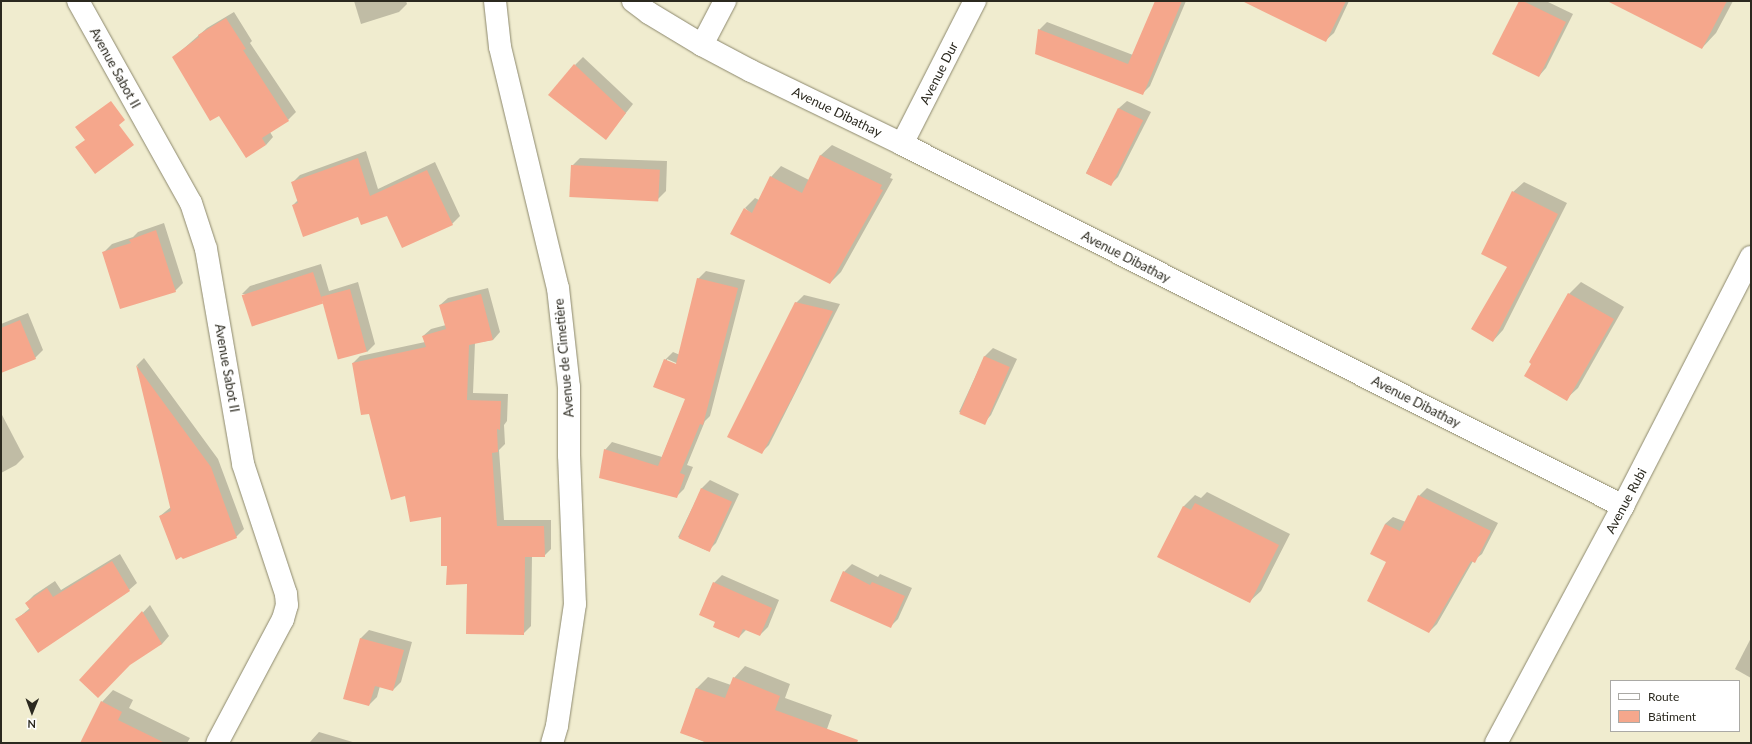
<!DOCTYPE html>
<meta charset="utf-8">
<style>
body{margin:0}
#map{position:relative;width:1752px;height:744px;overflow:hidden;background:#f0eccf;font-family:Lato,sans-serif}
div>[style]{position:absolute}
.shadow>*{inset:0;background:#0003}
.building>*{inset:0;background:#f5a78c;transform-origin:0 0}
.roads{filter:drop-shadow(0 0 1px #8c886d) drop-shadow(0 0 1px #8c886d)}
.street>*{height:22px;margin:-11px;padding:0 11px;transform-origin:11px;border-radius:11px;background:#fff}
span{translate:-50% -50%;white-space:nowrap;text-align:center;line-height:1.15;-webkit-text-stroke:4px #fff;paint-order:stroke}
.street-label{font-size:13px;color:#2b291f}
.frame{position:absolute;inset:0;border:2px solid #2b291f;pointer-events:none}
.legend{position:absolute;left:1610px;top:680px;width:130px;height:52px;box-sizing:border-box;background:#fff;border:1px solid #aaa9a5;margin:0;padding:5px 7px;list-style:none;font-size:12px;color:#2b291f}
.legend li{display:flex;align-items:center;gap:8px;height:20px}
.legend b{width:20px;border:1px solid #aaa9a5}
.north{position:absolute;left:12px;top:692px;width:40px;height:40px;-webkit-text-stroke:3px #fff;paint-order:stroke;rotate:181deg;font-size:11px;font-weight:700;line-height:16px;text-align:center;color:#2b291f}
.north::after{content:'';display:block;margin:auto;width:14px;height:18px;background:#2b291f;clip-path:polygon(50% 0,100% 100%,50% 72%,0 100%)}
</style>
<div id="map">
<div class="shadow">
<i style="clip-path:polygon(354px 1px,406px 1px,407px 4px,399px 12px,361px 24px)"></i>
<i style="clip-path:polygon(1156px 1px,1186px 1px,1150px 86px,1142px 94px,1039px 30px,1047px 22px,1133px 55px)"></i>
<i style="clip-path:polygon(1269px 1px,1349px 1px,1334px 33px,1326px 40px)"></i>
<i style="clip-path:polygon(1520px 1px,1546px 1px,1573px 14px,1546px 68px,1539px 76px)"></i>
<i style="clip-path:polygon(1641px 1px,1733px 1px,1716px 33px,1702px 48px)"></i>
<i style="clip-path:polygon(234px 12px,252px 41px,250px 43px,296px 112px,288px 120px,270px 132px,273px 137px,266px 145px,219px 115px,174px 57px,207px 28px)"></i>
<i style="clip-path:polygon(583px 57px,633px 104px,606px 138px,575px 65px)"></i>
<i style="clip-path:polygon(1127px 101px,1151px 112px,1118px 177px,1110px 185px,1086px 173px,1119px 108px)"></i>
<i style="clip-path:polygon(832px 145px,892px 174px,890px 178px,893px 179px,841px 272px,830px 283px,745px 208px,755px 198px,759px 200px,771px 177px,781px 166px,809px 180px,821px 155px)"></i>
<i style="clip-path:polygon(366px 151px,378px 189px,435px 162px,460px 216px,452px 224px,388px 215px,359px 216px,293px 205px,298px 200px,292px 183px,300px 175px)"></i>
<i style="clip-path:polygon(580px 158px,667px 161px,666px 191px,658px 199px,572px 166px)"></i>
<i style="clip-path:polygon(1524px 182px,1567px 203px,1503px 330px,1493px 341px,1509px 266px,1513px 192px)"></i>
<i style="clip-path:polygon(164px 223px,183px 283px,175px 291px,104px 252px,112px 244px,133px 237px,138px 232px)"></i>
<i style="clip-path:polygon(321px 264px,329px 291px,358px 282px,375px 344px,367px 352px,323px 301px,242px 294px,250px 286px)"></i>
<i style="clip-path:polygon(evenodd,706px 271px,745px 280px,710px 416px,705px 421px,687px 465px,693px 467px,684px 489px,676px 497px,605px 450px,612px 442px,662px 457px,686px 399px,665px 360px,673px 352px,680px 355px,698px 279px,706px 271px,667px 359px,681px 365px,680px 367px,667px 362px,667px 359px)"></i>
<i style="clip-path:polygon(1581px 282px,1624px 307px,1578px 388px,1566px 399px,1530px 362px,1569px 294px)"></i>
<i style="clip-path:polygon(488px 288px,500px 332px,493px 340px,475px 343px,473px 393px,508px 394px,507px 421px,504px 425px,505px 444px,499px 450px,504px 520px,551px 520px,551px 549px,544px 556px,532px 556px,531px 626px,523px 634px,448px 565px,442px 516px,406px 495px,369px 413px,353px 363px,360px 356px,425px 342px,423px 336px,431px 329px,446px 325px,440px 305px,448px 298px)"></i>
<i style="clip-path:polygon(804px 295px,840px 304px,769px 445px,761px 453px,796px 303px)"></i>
<i style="clip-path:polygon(28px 313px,43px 350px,35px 358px,1px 372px,1px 324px)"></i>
<i style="clip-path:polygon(993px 348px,1017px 359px,991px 415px,984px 423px,959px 412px,985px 356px)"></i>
<i style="clip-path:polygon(144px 358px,218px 459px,244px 529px,236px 537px,181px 555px,160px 516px,171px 507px,137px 365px)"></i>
<i style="clip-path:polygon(1px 413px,24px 457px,16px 465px,1px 473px)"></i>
<i style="clip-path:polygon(710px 480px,739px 494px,716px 543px,708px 551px,678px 537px,702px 488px)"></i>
<i style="clip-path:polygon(1427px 488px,1498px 523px,1482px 554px,1473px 561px,1437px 624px,1429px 632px,1388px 562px,1385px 524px,1393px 517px,1406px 522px,1419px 496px)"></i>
<i style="clip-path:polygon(1207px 492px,1290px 534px,1261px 591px,1249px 602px,1159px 556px,1184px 506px,1195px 495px,1201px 498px)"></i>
<i style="clip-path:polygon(120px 554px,137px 583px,129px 590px,17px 619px,30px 608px,26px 603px,34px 595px,55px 581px,61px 590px)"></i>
<i style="clip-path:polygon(852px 564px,878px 577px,880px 574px,912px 588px,898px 619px,890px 627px,844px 572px)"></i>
<i style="clip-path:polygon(722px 575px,779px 600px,768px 627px,760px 635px,747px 629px,739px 637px,717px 622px,714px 583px)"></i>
<i style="clip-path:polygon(150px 605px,169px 636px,162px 644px,80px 680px)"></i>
<i style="clip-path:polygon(369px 630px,412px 642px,401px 682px,393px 690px,380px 686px,377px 697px,369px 705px,361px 638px)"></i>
<i style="clip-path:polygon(1751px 638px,1751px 678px,1735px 669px)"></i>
<i style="clip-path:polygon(745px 666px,790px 684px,785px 698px,832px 715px,822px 743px,707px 743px,681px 732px,697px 688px,708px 677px,731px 685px,734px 678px)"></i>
<i style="clip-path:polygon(113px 690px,133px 700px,129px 708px,190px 738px,187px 743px,81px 743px,102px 702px)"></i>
<i style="clip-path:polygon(319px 732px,356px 743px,309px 743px)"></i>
</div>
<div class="building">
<i style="clip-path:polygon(1155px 1px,1182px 1px,1143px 95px,1035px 54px,1038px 29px,1128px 64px)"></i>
<i style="clip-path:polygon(1242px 1px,1346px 1px,1326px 42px)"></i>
<i style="clip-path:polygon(1519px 1px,1523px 1px,1566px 22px,1539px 77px,1492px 54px)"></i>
<i style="clip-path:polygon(1607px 1px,1727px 1px,1702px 49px)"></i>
<i style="clip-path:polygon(226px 18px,246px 49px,243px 50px,289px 121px,262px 138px,266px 145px,246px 158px,219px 116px,210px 121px,172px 57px,199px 37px,198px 35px)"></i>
<i style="clip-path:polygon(574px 64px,626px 113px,606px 140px,548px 95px)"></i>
<i style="clip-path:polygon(111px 101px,125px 120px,119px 125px,134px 145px,95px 174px,75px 147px,85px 140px,75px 127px)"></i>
<i style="left:1118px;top:108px;width:28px;height:73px;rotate:26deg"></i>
<i style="clip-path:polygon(820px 155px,882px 185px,880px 189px,883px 190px,830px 284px,730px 234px,744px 208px,752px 213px,770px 176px,802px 193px)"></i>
<i style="clip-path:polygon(358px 158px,370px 196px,427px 170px,453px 225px,402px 248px,387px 216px,361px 225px,358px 217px,303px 237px,292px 205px,298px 203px,291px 182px)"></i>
<i style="left:571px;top:165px;width:89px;height:32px;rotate:3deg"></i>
<i style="clip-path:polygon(1512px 191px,1558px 214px,1493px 342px,1471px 329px,1507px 267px,1481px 254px)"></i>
<i style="clip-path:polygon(156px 230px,176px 292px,120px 309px,102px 252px,131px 243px,129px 240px)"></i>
<i style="left:313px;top:272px;width:33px;height:75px;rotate:72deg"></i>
<i style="clip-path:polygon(697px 278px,738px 288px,703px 425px,700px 424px,680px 473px,685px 475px,677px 498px,599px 478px,604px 449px,658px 466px,685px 399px,653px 387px,664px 359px,676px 364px)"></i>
<i style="left:350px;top:289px;width:65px;height:30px;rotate:75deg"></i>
<i style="clip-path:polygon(1568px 293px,1614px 319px,1567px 401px,1524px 376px,1531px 364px,1529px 362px)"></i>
<i style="clip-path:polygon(481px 294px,493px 340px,469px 345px,467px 400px,501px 401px,500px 430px,497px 429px,498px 452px,492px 453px,497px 526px,544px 526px,545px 557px,525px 557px,524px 635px,466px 634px,467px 584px,446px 585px,447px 566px,441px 566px,441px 517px,410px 522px,405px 496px,391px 500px,369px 414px,361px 415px,352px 363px,426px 347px,422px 336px,446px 329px,439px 305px)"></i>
<i style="clip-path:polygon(795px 302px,833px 311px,794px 394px,762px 454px,727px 437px)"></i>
<i style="clip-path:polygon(20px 320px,36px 359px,1px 373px,1px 328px)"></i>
<i style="left:984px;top:356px;width:28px;height:63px;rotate:23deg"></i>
<i style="clip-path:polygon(136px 365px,211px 467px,237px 538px,183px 559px,181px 557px,176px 560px,159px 516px,171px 511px)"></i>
<i style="left:701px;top:488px;width:34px;height:55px;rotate:24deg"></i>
<i style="clip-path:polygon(1418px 495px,1491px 531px,1475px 563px,1471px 561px,1429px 633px,1367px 601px,1386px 562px,1370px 554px,1385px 524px,1400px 531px)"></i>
<i style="clip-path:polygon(1195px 503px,1279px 545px,1250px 603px,1157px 557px,1183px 506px,1191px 510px)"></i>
<i style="clip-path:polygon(112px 561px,130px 591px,38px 653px,15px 619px,30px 610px,25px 603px,47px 588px,53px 597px)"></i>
<i style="clip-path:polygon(843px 571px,870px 585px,872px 582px,905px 596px,891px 628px,830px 601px)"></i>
<i style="clip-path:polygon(713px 582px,772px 608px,760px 636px,743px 629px,739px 638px,713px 627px,715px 622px,699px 615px)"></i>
<i style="clip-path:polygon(142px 611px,162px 644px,130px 665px,98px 698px,79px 680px)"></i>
<i style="clip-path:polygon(360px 638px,404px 650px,393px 691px,375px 686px,369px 706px,343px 699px)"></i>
<i style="clip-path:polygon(733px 677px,780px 696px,775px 710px,858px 740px,857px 743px,708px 743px,680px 733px,696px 688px,725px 698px)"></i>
<i style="clip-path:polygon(101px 701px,122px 712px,118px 720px,165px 743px,80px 743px)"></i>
</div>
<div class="roads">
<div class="street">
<i style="left:78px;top:1px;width:231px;rotate:60.8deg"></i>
<i style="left:191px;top:203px;width:48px;rotate:71.9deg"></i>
<i style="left:206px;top:249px;width:218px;rotate:80.2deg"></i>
<i style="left:243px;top:464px;width:137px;rotate:71.7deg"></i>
<i style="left:286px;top:594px;width:11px;rotate:85deg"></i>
<i style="left:287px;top:605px;width:15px;rotate:106deg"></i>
<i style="left:283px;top:619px;width:140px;rotate:118deg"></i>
<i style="left:495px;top:1px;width:46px;rotate:83.8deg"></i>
<i style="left:500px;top:47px;width:248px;rotate:76.5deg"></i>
<i style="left:558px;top:288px;width:100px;rotate:83.7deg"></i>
<i style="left:569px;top:387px;width:68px;rotate:90deg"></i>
<i style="left:569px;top:455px;width:149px;rotate:87.7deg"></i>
<i style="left:575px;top:604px;width:123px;rotate:98.4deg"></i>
<i style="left:557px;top:726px;width:18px;rotate:106deg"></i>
<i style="left:633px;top:1px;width:20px;rotate:37deg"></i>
<i style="left:649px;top:13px;width:62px;rotate:31.1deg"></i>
<i style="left:702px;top:45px;width:55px;rotate:28deg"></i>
<i style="left:751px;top:71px;width:168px;rotate:25.8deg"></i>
<i style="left:902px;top:144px;width:807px;rotate:26.66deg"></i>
<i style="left:702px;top:45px;width:50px;rotate:-62.4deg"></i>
<i style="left:902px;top:144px;width:161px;rotate:-63deg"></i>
<i style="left:1496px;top:743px;width:269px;rotate:-61.8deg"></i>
<i style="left:1623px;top:506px;width:280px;rotate:-62.8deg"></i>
</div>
</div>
<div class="street-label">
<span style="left:115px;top:68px;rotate:61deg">Avenue Sabot II</span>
<span style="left:939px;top:73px;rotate:-63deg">Avenue Dur</span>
<span style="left:837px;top:112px;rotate:26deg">Avenue Dibathay</span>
<span style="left:1126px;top:257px;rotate:27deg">Avenue Dibathay</span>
<span style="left:564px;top:358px;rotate:-95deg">Avenue de Cimetière</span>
<span style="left:227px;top:368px;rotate:80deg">Avenue Sabot II</span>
<span style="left:1416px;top:402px;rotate:27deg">Avenue Dibathay</span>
<span style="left:1626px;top:501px;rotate:-62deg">Avenue Rubi</span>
</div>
<div class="frame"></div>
<ul class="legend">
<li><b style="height:5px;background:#fff"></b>Route</li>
<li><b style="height:11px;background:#f5a78c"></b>Bâtiment</li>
</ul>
<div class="north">N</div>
</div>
